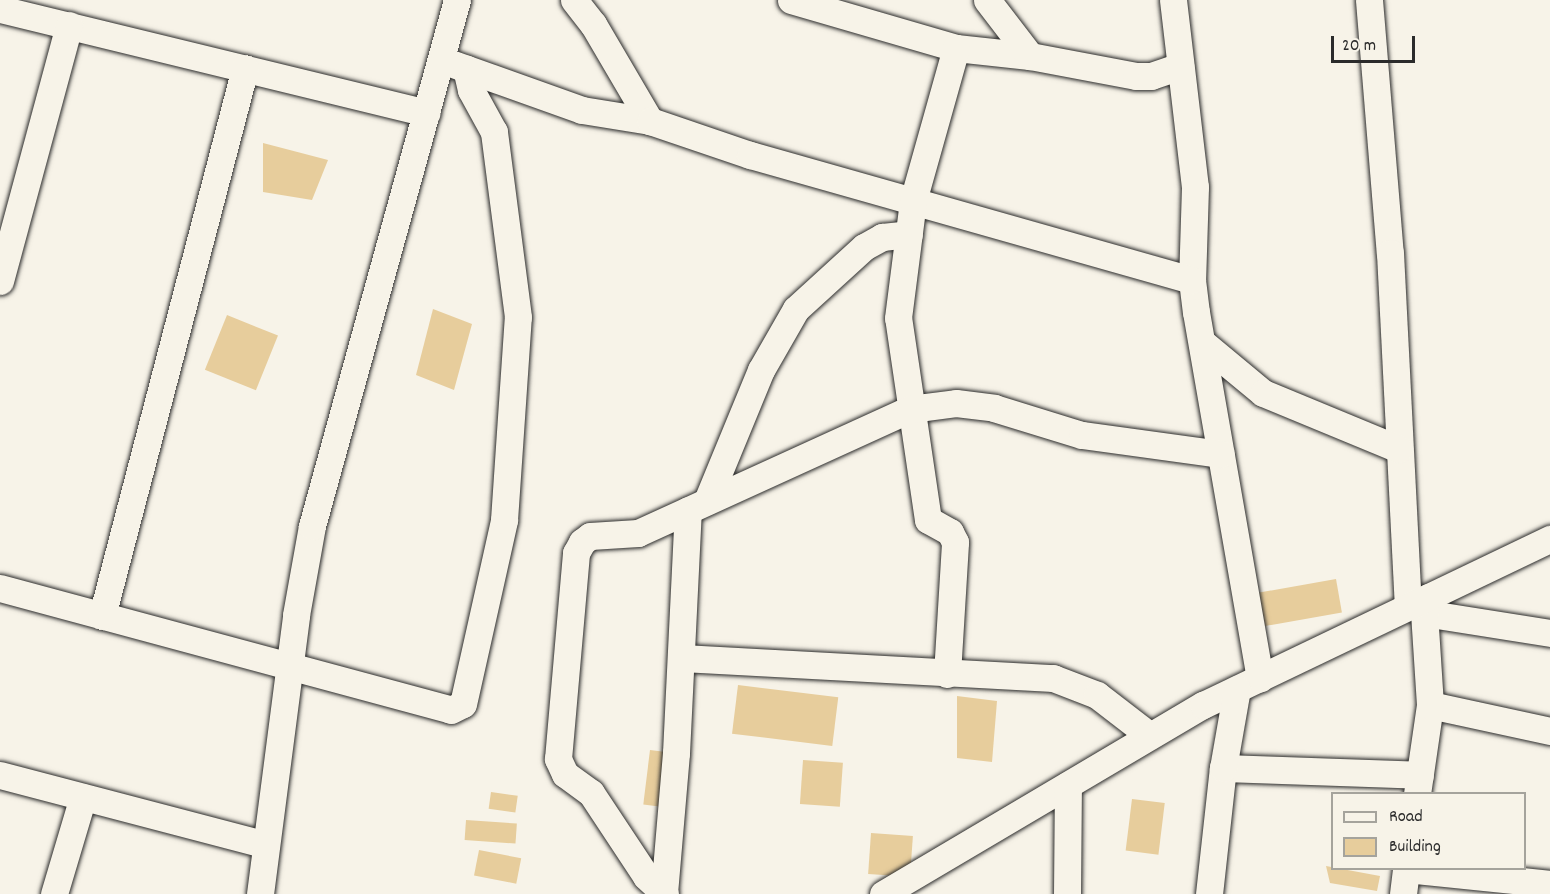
<!DOCTYPE html>
<style>
body{margin:0}
#map{position:relative;width:1550px;height:894px;overflow:hidden;background:#f7f3e8;font-family:Dekko,sans-serif}
div>[style]{position:absolute}
.building>*{inset:0;background:#e7cd9c;transform-origin:0 0}
.roads{filter:drop-shadow(0 0 2px #2b2b2b) drop-shadow(0 0 2px #2b2b2b)}
.minor>*{height:27px;margin:-13.5px;padding:0 13.5px;transform-origin:13.5px;border-radius:13.5px;background:#f7f3e8}
span{translate:-50% -50%;white-space:nowrap;text-align:center;line-height:1.15;-webkit-text-stroke:4.5px #f7f3e8;paint-order:stroke}
.legend{position:absolute;left:1331px;top:792px;width:195px;height:78px;box-sizing:border-box;background:#f7f3e8;border:2px solid #a5a39c;margin:0;padding:8px 10px;list-style:none;font-size:18px;color:#2b2b2b}
.legend li{display:flex;align-items:center;gap:12px;height:30px}
.legend b{width:30px;border:2px solid #a5a39c}
.scale{position:absolute;left:1331px;top:36px;width:84px;height:27px;box-sizing:border-box;border:3px solid #2b2b2b;border-top:0;padding-left:8px;font-size:18px;line-height:21px;white-space:nowrap;color:#2b2b2b;-webkit-text-stroke:4px #f7f3e8;paint-order:stroke}
</style>
<div id="map">
<div class="building">
<i style="clip-path:polygon(263px 143px,328px 160px,312px 200px,263px 192px)"></i>
<i style="clip-path:polygon(433px 309px,472px 324px,454px 390px,416px 375px)"></i>
<i style="left:227px;top:315px;width:55px;height:59px;rotate:22deg"></i>
<i style="left:1336px;top:579px;width:34px;height:78px;rotate:80deg"></i>
<i style="left:738px;top:685px;width:101px;height:49px;rotate:7deg"></i>
<i style="clip-path:polygon(957px 696px,997px 701px,992px 762px,957px 758px)"></i>
<i style="left:650px;top:750px;width:26px;height:55px;rotate:7deg"></i>
<i style="left:803px;top:760px;width:40px;height:44px;rotate:4deg"></i>
<i style="left:491px;top:792px;width:27px;height:17px;rotate:8deg"></i>
<i style="left:1132px;top:799px;width:33px;height:52px;rotate:7deg"></i>
<i style="left:466px;top:820px;width:51px;height:20px;rotate:4deg"></i>
<i style="left:871px;top:833px;width:42px;height:41px;rotate:4deg"></i>
<i style="left:479px;top:850px;width:43px;height:26px;rotate:11deg"></i>
<i style="clip-path:polygon(1326px 866px,1380px 876px,1377px 891px,1330px 883px)"></i>
</div>
<div class="roads">
<div class="minor">
<i style="left:574px;top:0;width:31px;rotate:52deg"></i>
<i style="left:593px;top:24px;width:113px;rotate:59.6deg"></i>
<i style="left:791px;top:0;width:172px;rotate:16.2deg"></i>
<i style="left:956px;top:48px;width:74px;rotate:6.2deg"></i>
<i style="left:1030px;top:56px;width:108px;rotate:10.7deg"></i>
<i style="left:1136px;top:76px;width:15px"></i>
<i style="left:1151px;top:76px;width:31px;rotate:-19deg"></i>
<i style="left:987px;top:0;width:71px;rotate:52.5deg"></i>
<i style="left:1173px;top:0;width:188px;rotate:83.3deg"></i>
<i style="left:1195px;top:187px;width:93px;rotate:91.8deg"></i>
<i style="left:1192px;top:280px;width:32px;rotate:83deg"></i>
<i style="left:1196px;top:312px;width:372px;rotate:80.1deg"></i>
<i style="left:1369px;top:0;width:254px;rotate:85.3deg"></i>
<i style="left:1390px;top:253px;width:353px;rotate:87.1deg"></i>
<i style="left:0;top:9px;width:439px;rotate:13.7deg"></i>
<i style="left:453px;top:64px;width:137px;rotate:19.6deg"></i>
<i style="left:582px;top:110px;width:69px;rotate:9.2deg"></i>
<i style="left:650px;top:121px;width:106px;rotate:18.8deg"></i>
<i style="left:750px;top:155px;width:459px;rotate:15.8deg"></i>
<i style="left:0;top:281px;width:265px;rotate:-74.9deg"></i>
<i style="left:1204px;top:344px;width:77px;rotate:39.7deg"></i>
<i style="left:1263px;top:393px;width:147px;rotate:22.4deg"></i>
<i style="left:707px;top:501px;width:142px;rotate:-67.6deg"></i>
<i style="left:761px;top:370px;width:70px;rotate:-60.2deg"></i>
<i style="left:796px;top:309px;width:92px;rotate:-42.4deg"></i>
<i style="left:864px;top:247px;width:21px;rotate:-29deg"></i>
<i style="left:882px;top:237px;width:27px;rotate:-6deg"></i>
<i style="left:0;top:588px;width:467px;rotate:15.1deg"></i>
<i style="left:451px;top:710px;width:13px;rotate:-27deg"></i>
<i style="left:463px;top:704px;width:189px;rotate:-77.4deg"></i>
<i style="left:504px;top:520px;width:203px;rotate:-86.1deg"></i>
<i style="left:518px;top:317px;width:187px;rotate:-97.4deg"></i>
<i style="left:494px;top:132px;width:48px;rotate:-118.7deg"></i>
<i style="left:471px;top:90px;width:22px;rotate:-103deg"></i>
<i style="left:1424px;top:613px;width:128px;rotate:9deg"></i>
<i style="left:102px;top:616px;width:566px;rotate:-75.37deg"></i>
<i style="left:682px;top:658px;width:372px;rotate:3.1deg"></i>
<i style="left:1053px;top:678px;width:47px;rotate:21.1deg"></i>
<i style="left:1097px;top:695px;width:66px;rotate:37.6deg"></i>
<i style="left:947px;top:674px;width:132px;rotate:-86.5deg"></i>
<i style="left:955px;top:542px;width:11px;rotate:-117deg"></i>
<i style="left:950px;top:532px;width:25px;rotate:-151deg"></i>
<i style="left:928px;top:520px;width:204px;rotate:-98.4deg"></i>
<i style="left:898px;top:318px;width:118px;rotate:-82.7deg"></i>
<i style="left:913px;top:201px;width:159px;rotate:-74.3deg"></i>
<i style="left:1430px;top:705px;width:123px;rotate:12.2deg"></i>
<i style="left:1223px;top:768px;width:197px;rotate:2deg"></i>
<i style="left:0;top:775px;width:275px;rotate:14.7deg"></i>
<i style="left:1417px;top:794px;width:90px;rotate:-81.7deg"></i>
<i style="left:1430px;top:705px;width:92px;rotate:-93.7deg"></i>
<i style="left:1424px;top:613px;width:17px;rotate:-73deg"></i>
<i style="left:1406px;top:869px;width:145px;rotate:5.9deg"></i>
<i style="left:664px;top:893px;width:141px;rotate:-85.1deg"></i>
<i style="left:676px;top:753px;width:243px;rotate:-87.2deg"></i>
<i style="left:54px;top:894px;width:101px;rotate:-73.4deg"></i>
<i style="left:260px;top:894px;width:281px;rotate:-82.6deg"></i>
<i style="left:296px;top:615px;width:90px;rotate:-79.8deg"></i>
<i style="left:312px;top:526px;width:546px;rotate:-74.59deg"></i>
<i style="left:665px;top:894px;width:26px;rotate:-137deg"></i>
<i style="left:646px;top:876px;width:100px;rotate:-123.5deg"></i>
<i style="left:591px;top:793px;width:32px;rotate:-144deg"></i>
<i style="left:565px;top:774px;width:17px;rotate:-115deg"></i>
<i style="left:558px;top:759px;width:207px;rotate:-85deg"></i>
<i style="left:576px;top:553px;width:13px;rotate:-61deg"></i>
<i style="left:582px;top:542px;width:10px;rotate:-37deg"></i>
<i style="left:590px;top:536px;width:48px;rotate:-3.6deg"></i>
<i style="left:638px;top:533px;width:299px;rotate:-24.5deg"></i>
<i style="left:910px;top:409px;width:46px;rotate:-7.4deg"></i>
<i style="left:956px;top:403px;width:38px;rotate:7deg"></i>
<i style="left:994px;top:408px;width:92px;rotate:17.1deg"></i>
<i style="left:1082px;top:435px;width:140px;rotate:7.8deg"></i>
<i style="left:883px;top:894px;width:372px;rotate:-30.6deg"></i>
<i style="left:1203px;top:705px;width:385px;rotate:-25.6deg"></i>
<i style="left:1067px;top:894px;width:109px;rotate:-89.5deg"></i>
<i style="left:1209px;top:894px;width:127px;rotate:-83.7deg"></i>
<i style="left:1223px;top:768px;width:80px;rotate:-80deg"></i>
<i style="left:1403px;top:894px;width:26px;rotate:-83deg"></i>
</div>
</div>
<ul class="legend">
<li><b style="height:8px;background:#f7f3e8"></b>Road</li>
<li><b style="height:16px;background:#e7cd9c"></b>Building</li>
</ul>
<div class="scale">20 m</div>
</div>
